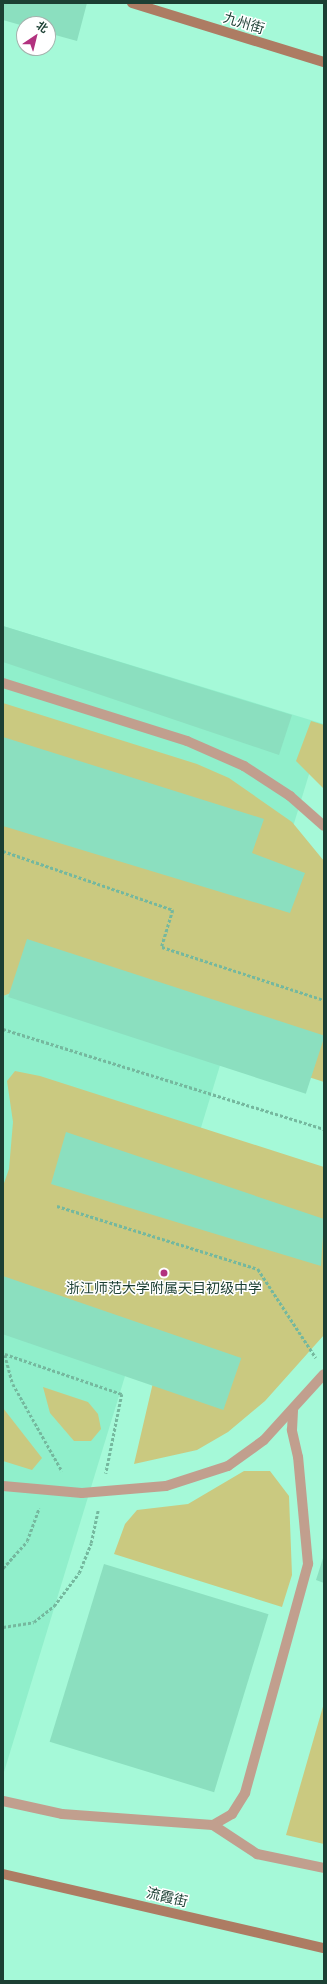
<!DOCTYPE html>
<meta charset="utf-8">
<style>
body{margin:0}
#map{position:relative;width:327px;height:1984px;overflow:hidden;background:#a5f9d8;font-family:Commissioner,"Noto Sans SC",sans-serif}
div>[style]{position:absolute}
.built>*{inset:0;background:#90efcb;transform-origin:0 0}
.green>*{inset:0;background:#cac980}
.building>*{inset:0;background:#8bdfbf;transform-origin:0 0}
.path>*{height:2.5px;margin-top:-1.25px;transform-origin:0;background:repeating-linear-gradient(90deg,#75b89e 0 3px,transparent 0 5px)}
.lane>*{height:10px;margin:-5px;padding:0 5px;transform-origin:5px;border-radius:5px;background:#c19f8e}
.street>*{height:10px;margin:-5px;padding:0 5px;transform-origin:5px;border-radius:5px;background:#c19f8e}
.secondary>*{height:10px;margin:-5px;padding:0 5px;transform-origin:5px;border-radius:5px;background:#ad7c63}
.dots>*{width:11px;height:11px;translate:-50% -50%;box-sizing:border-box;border:2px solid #fff;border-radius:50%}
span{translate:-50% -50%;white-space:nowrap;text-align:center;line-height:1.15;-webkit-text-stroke:3px #fff;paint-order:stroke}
.street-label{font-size:14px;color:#1c3f33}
.poi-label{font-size:14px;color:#1c3f33}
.frame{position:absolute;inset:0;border:4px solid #1c3f33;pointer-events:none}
.north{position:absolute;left:16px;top:16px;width:40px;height:40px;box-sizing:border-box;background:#fff;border:1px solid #a4b2ad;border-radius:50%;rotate:35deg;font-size:11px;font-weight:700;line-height:16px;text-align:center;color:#1c3f33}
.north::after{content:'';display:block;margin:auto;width:14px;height:18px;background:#b2327f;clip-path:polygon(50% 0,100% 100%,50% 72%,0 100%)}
</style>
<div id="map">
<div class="built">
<i style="left:3px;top:626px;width:336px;height:1196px;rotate:17deg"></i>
</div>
<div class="green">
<i style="clip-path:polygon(3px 703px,197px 764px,229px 778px,292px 822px,324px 861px,324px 1082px,29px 986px,3px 996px)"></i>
<i style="clip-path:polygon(311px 721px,324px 725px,324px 789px,296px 761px)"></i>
<i style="clip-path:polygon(15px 1071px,40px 1076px,324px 1167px,324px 1335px,265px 1401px,228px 1432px,197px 1450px,134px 1464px,162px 1344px,3px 1282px,3px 1186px,9px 1169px,13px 1122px,7px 1081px)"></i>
<i style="clip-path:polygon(43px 1387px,88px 1402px,98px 1414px,101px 1429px,91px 1441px,74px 1441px,50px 1413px)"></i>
<i style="clip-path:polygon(3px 1408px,42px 1458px,32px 1470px,3px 1461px)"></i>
<i style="clip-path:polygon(244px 1471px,270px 1471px,289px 1496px,292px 1575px,282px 1607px,114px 1554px,125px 1524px,137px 1510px,188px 1504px)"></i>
<i style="clip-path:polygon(324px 1703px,324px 1844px,286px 1835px)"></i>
</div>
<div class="building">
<i style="clip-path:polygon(3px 3px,87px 3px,77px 41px,48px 33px,48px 24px,24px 26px,3px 20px)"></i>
<i style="clip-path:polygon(3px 626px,292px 715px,279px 755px,3px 662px)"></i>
<i style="clip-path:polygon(3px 737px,264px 819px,252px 853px,305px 873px,290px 913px,3px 826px)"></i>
<i style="left:27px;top:939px;width:313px;height:61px;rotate:18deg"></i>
<i style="clip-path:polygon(66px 1132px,324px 1219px,321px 1266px,51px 1184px)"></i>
<i style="left:3px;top:1276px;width:252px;height:55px;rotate:19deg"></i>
<i style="clip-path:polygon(324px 1555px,324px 1583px,316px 1580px)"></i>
<i style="left:104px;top:1564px;width:172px;height:186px;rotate:17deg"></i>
</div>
<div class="path">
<i style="left:3px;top:851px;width:180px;rotate:19.1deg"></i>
<i style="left:173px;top:910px;width:39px;rotate:107deg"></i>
<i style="left:162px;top:947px;width:170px;rotate:18.1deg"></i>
<i style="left:3px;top:1029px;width:336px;rotate:17.3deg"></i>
<i style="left:57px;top:1206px;width:211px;rotate:17.4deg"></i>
<i style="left:258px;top:1269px;width:106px;rotate:56.9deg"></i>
<i style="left:5px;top:1354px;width:124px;rotate:18.9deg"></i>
<i style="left:122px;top:1394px;width:81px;rotate:101.4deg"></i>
<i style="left:5px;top:1355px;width:30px;rotate:75deg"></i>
<i style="left:13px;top:1384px;width:100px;rotate:60.6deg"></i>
<i style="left:3px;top:1568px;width:36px;rotate:-48deg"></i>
<i style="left:27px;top:1541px;width:35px;rotate:-70deg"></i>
<i style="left:3px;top:1627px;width:31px;rotate:-9deg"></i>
<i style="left:34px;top:1622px;width:26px;rotate:-39deg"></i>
<i style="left:54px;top:1606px;width:41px;rotate:-52.9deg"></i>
<i style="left:79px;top:1573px;width:32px;rotate:-68deg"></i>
<i style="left:91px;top:1543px;width:33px;rotate:-78deg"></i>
</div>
<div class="lane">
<i style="left:3px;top:1801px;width:60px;rotate:12.4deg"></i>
<i style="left:62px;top:1814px;width:151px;rotate:4.2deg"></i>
<i style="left:213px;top:1825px;width:22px;rotate:-30deg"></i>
<i style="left:232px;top:1814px;width:25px;rotate:-58deg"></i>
<i style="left:245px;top:1793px;width:238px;rotate:-74.6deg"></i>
<i style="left:308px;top:1564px;width:107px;rotate:-95.3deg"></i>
<i style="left:298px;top:1457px;width:28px;rotate:-103deg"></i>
<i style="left:292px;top:1430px;width:20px;rotate:-87deg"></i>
<i style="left:213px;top:1825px;width:53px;rotate:33.4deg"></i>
<i style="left:257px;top:1854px;width:68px;rotate:11.8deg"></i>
</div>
<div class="street">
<i style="left:3px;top:683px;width:193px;rotate:17.5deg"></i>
<i style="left:187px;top:741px;width:62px;rotate:23.7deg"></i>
<i style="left:244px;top:766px;width:55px;rotate:33.1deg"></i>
<i style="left:290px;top:796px;width:45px;rotate:41.4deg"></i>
<i style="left:3px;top:1486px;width:79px;rotate:5.1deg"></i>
<i style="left:82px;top:1493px;width:84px;rotate:-4.8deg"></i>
<i style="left:166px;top:1486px;width:65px;rotate:-17.9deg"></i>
<i style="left:228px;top:1466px;width:44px;rotate:-35.8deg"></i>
<i style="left:264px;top:1440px;width:89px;rotate:-47.7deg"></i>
</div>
<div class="secondary">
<i style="left:132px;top:3px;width:201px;rotate:17.1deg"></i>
<i style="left:3px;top:1874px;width:329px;rotate:13deg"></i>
</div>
<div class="dots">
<i style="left:164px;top:1273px;background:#b2327f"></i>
</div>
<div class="street-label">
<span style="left:244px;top:23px;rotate:17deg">九州街</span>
<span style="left:167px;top:1897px;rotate:13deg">流霞街</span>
</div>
<div class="poi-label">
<span style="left:164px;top:1288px">浙江师范大学附属天目初级中学</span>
</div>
<div class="frame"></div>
<div class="north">北</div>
</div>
